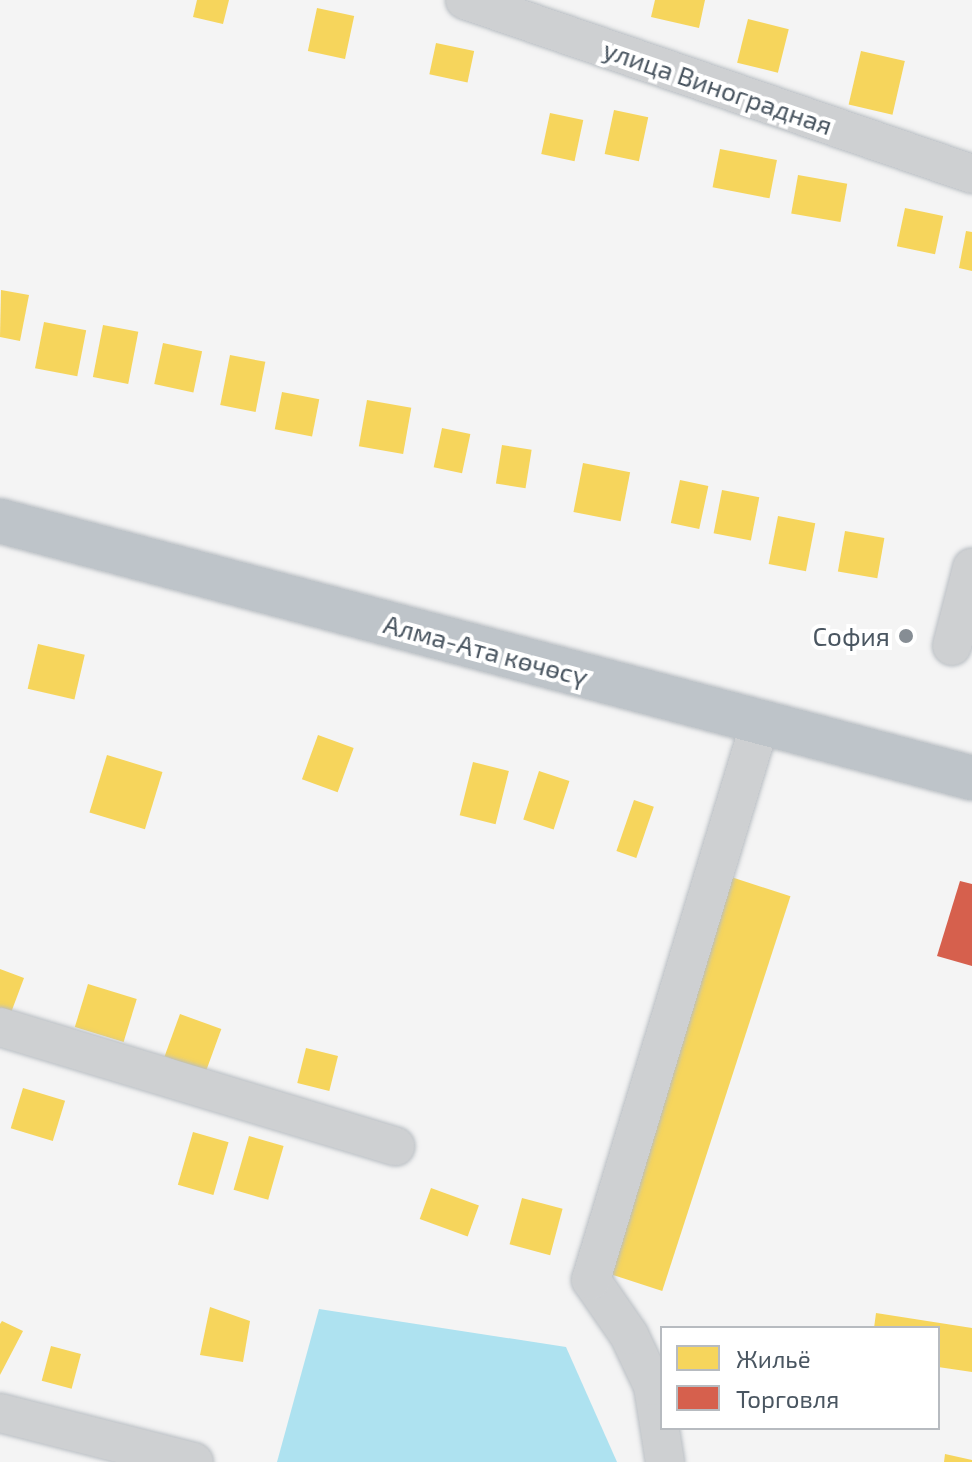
<!DOCTYPE html>
<meta charset="utf-8">
<style>
body{margin:0}
#map{position:relative;width:972px;height:1462px;overflow:hidden;background:#f4f4f4;font-family:"Exo 2",sans-serif}
div>[style]{position:absolute}
.water>*{inset:0;background:#aee2f0}
.homes>*{inset:0;background:#f6d55c;transform-origin:0 0}
.shops>*{inset:0;background:#d6604d}
.roads{filter:drop-shadow(0 0 2px #b9bec3) drop-shadow(0 0 2px #b9bec3)}
.minor>*{height:38px;margin:-19px;padding:0 19px;transform-origin:19px;border-radius:19px;background:#ced0d2}
.highway>*{height:44px;margin:-22px;padding:0 22px;transform-origin:22px;border-radius:22px;background:#bec4c9}
.dots>*{width:22px;height:22px;translate:-50% -50%;box-sizing:border-box;border:4px solid #fff;border-radius:50%}
span{translate:-50% -50%;white-space:nowrap;text-align:center;line-height:1.15;-webkit-text-stroke:8px #fff;paint-order:stroke}
.street-label{font-size:26px;color:#4a5661}
.poi-label{font-size:26px;color:#4a5661}
.right{translate:-100% -50%;text-align:right}
.legend{position:absolute;left:660px;top:1326px;width:280px;height:104px;box-sizing:border-box;background:#fff;border:2px solid #b7bbc0;margin:0;padding:10px 14px;list-style:none;font-size:24px;color:#4a5661}
.legend li{display:flex;align-items:center;gap:16px;height:40px}
.legend b{width:40px;border:2px solid #b7bbc0}
</style>
<div id="map">
<div class="water">
<i style="clip-path:polygon(319px 1309px,566px 1347px,617px 1462px,277px 1462px)"></i>
</div>
<div class="homes">
<i style="clip-path:polygon(197px 0,229px 0,223px 24px,193px 17px)"></i>
<i style="clip-path:polygon(655px 0,705px 0,699px 28px,651px 17px)"></i>
<i style="left:317px;top:8px;width:38px;height:44px;rotate:12deg"></i>
<i style="left:748px;top:19px;width:42px;height:45px;rotate:14deg"></i>
<i style="left:436px;top:43px;width:39px;height:32px;rotate:12deg"></i>
<i style="left:861px;top:51px;width:45px;height:55px;rotate:13deg"></i>
<i style="left:614px;top:110px;width:35px;height:45px;rotate:12deg"></i>
<i style="left:550px;top:113px;width:34px;height:42px;rotate:12deg"></i>
<i style="left:720px;top:149px;width:58px;height:39px;rotate:11deg"></i>
<i style="left:798px;top:175px;width:50px;height:39px;rotate:10deg"></i>
<i style="left:905px;top:208px;width:39px;height:39px;rotate:12deg"></i>
<i style="clip-path:polygon(966px 231px,972px 232px,972px 271px,959px 268px)"></i>
<i style="clip-path:polygon(1px 290px,29px 295px,20px 341px,0 337px)"></i>
<i style="left:44px;top:322px;width:43px;height:47px;rotate:11deg"></i>
<i style="left:103px;top:325px;width:36px;height:53px;rotate:11deg"></i>
<i style="left:163px;top:343px;width:40px;height:42px;rotate:12deg"></i>
<i style="left:230px;top:355px;width:36px;height:51px;rotate:11deg"></i>
<i style="left:282px;top:392px;width:38px;height:38px;rotate:11deg"></i>
<i style="left:367px;top:400px;width:45px;height:47px;rotate:10deg"></i>
<i style="left:442px;top:428px;width:29px;height:40px;rotate:12deg"></i>
<i style="left:502px;top:445px;width:30px;height:39px;rotate:9deg"></i>
<i style="left:583px;top:463px;width:48px;height:50px;rotate:11deg"></i>
<i style="left:680px;top:480px;width:29px;height:44px;rotate:12deg"></i>
<i style="left:722px;top:490px;width:38px;height:44px;rotate:11deg"></i>
<i style="left:778px;top:516px;width:38px;height:49px;rotate:11deg"></i>
<i style="left:845px;top:531px;width:40px;height:41px;rotate:10deg"></i>
<i style="left:38px;top:644px;width:48px;height:46px;rotate:13deg"></i>
<i style="left:318px;top:735px;width:38px;height:47px;rotate:20deg"></i>
<i style="left:107px;top:755px;width:58px;height:60px;rotate:17deg"></i>
<i style="left:473px;top:762px;width:37px;height:55px;rotate:14deg"></i>
<i style="left:539px;top:771px;width:32px;height:51px;rotate:18deg"></i>
<i style="left:634px;top:800px;width:21px;height:54px;rotate:19deg"></i>
<i style="left:722px;top:874px;width:72px;height:415px;rotate:18deg"></i>
<i style="clip-path:polygon(0 969px,24px 978px,9px 1018px,0 1015px)"></i>
<i style="left:88px;top:984px;width:51px;height:45px;rotate:17deg"></i>
<i style="left:180px;top:1014px;width:44px;height:45px;rotate:20deg"></i>
<i style="left:306px;top:1048px;width:33px;height:36px;rotate:14deg"></i>
<i style="left:23px;top:1088px;width:44px;height:42px;rotate:17deg"></i>
<i style="left:193px;top:1132px;width:37px;height:55px;rotate:16deg"></i>
<i style="left:249px;top:1136px;width:36px;height:56px;rotate:16deg"></i>
<i style="left:431px;top:1188px;width:51px;height:33px;rotate:20deg"></i>
<i style="left:522px;top:1198px;width:42px;height:48px;rotate:15deg"></i>
<i style="clip-path:polygon(210px 1307px,250px 1321px,243px 1362px,200px 1355px)"></i>
<i style="clip-path:polygon(876px 1313px,972px 1328px,972px 1372px,938px 1367px,938px 1328px,874px 1328px)"></i>
<i style="clip-path:polygon(2px 1321px,23px 1331px,0 1375px,0 1324px)"></i>
<i style="left:51px;top:1346px;width:31px;height:36px;rotate:15deg"></i>
<i style="clip-path:polygon(945px 1454px,972px 1460px,972px 1462px,944px 1462px)"></i>
</div>
<div class="shops">
<i style="clip-path:polygon(960px 881px,972px 884px,972px 966px,937px 956px)"></i>
</div>
<div class="roads">
<div class="minor">
<i style="left:465px;top:0;width:536px;rotate:18.94deg"></i>
<i style="left:952px;top:646px;width:81px;rotate:-75.6deg"></i>
<i style="left:0;top:1027px;width:413px;rotate:16.8deg"></i>
<i style="left:0;top:1413px;width:200px;rotate:14.2deg"></i>
<i style="left:665px;top:1462px;width:77px;rotate:-99deg"></i>
<i style="left:653px;top:1386px;width:56px;rotate:-115.2deg"></i>
<i style="left:629px;top:1335px;width:67px;rotate:-124.6deg"></i>
<i style="left:591px;top:1280px;width:582px;rotate:-73.12deg"></i>
</div>
<div class="highway">
<i style="left:0;top:521px;width:1005px;rotate:14.81deg"></i>
</div>
</div>
<div class="dots">
<i style="left:906px;top:636px;background:#868d94"></i>
</div>
<div class="street-label">
<span style="left:718px;top:87px;rotate:19deg">улица Виноградная</span>
<span style="left:486px;top:650px;rotate:15deg">Алма-Ата көчөсү</span>
</div>
<div class="poi-label">
<span class="right" style="left:890px;top:636px">София</span>
</div>
<ul class="legend">
<li><b style="height:22px;background:#f6d55c"></b>Жильё</li>
<li><b style="height:22px;background:#d6604d"></b>Торговля</li>
</ul>
</div>
